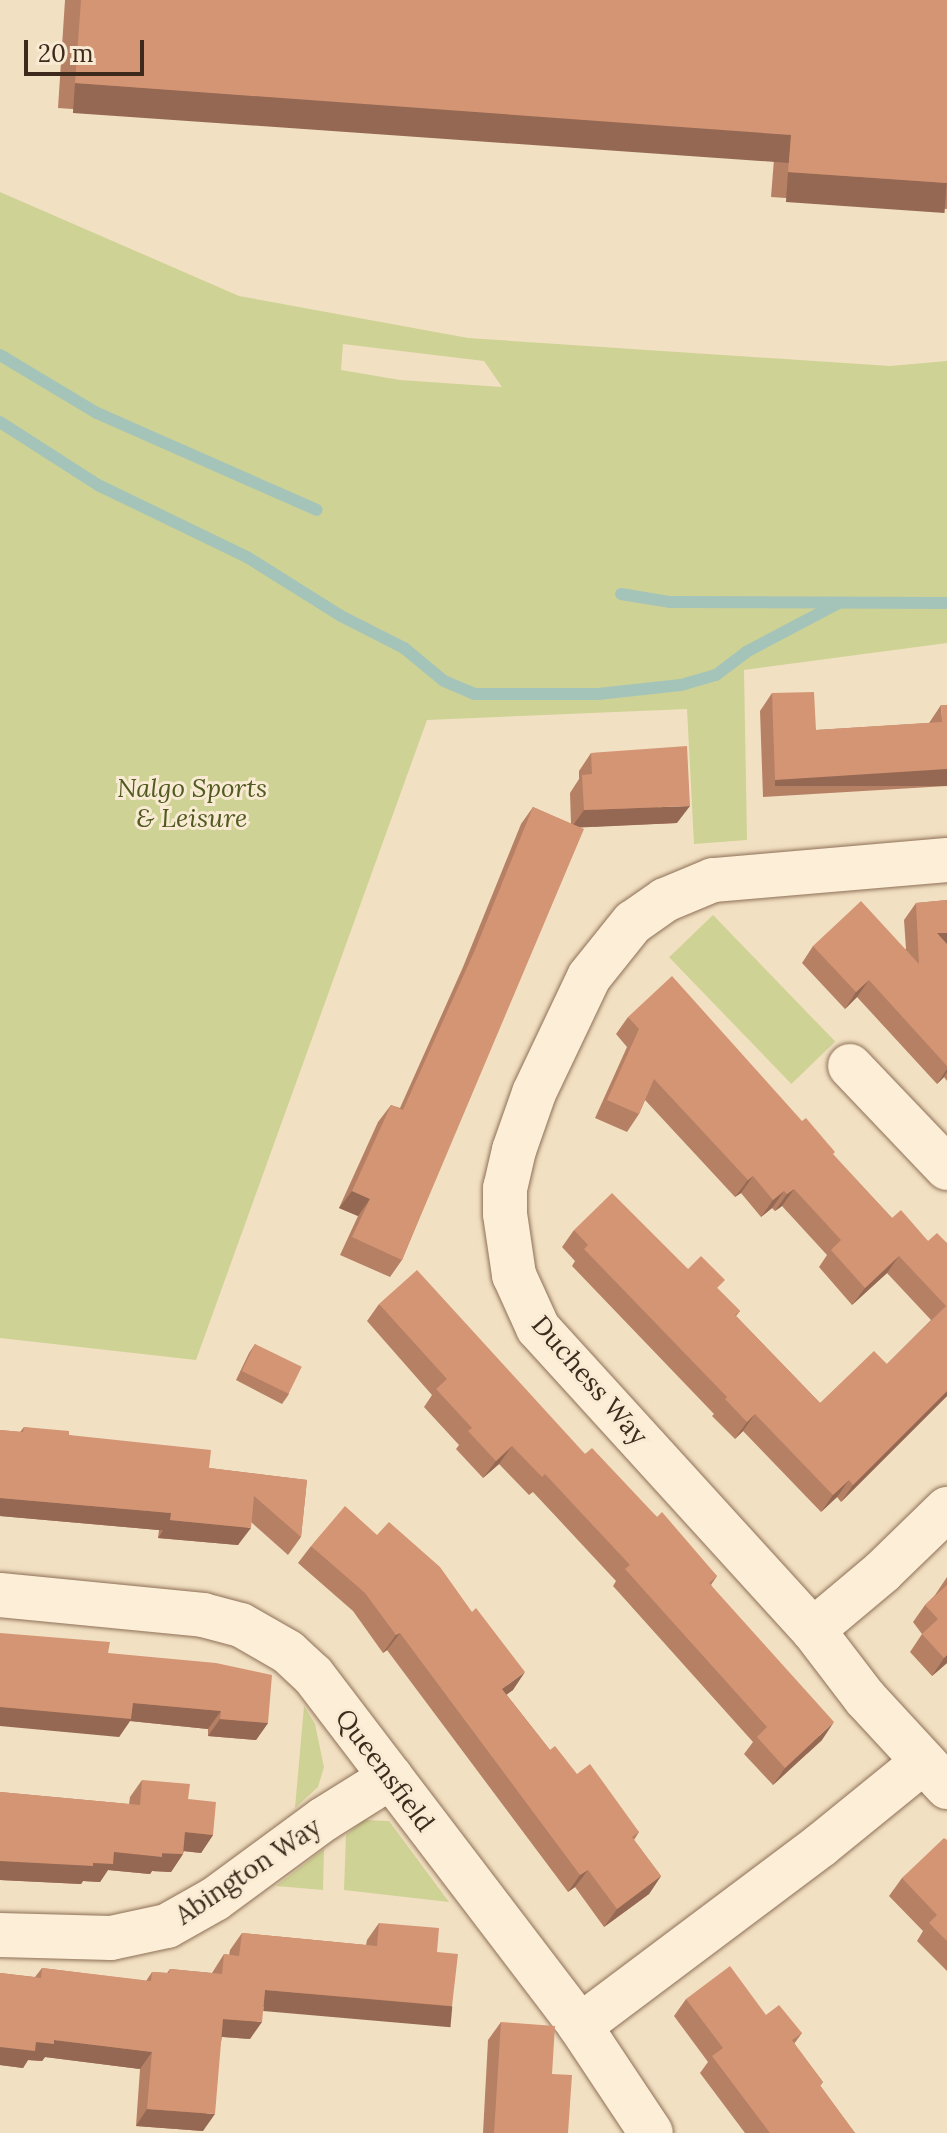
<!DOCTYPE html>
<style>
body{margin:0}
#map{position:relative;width:947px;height:2133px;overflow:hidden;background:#f2e0c2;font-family:Lora,serif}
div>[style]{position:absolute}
.green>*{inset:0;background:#cfd295;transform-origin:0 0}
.stream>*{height:12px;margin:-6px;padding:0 6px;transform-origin:6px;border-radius:6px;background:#a5c4b9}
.roads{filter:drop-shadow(0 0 2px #8e7057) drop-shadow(0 0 2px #8e7057)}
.minor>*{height:44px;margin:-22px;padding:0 22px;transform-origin:22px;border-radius:22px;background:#fceed7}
.wall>*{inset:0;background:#b68065}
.shaded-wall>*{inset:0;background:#946852;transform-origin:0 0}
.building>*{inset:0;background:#d49575;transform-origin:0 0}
span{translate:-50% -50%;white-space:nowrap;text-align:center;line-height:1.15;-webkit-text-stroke:6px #f9ebd3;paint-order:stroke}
.park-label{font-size:26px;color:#515b21;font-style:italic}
.street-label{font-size:26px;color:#3d2a1d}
.scale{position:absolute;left:24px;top:40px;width:120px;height:36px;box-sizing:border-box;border:4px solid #3d2a1d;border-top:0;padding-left:10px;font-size:24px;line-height:28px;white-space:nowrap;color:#3d2a1d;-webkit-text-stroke:6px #f9ebd3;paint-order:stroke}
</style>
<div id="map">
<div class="green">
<i style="clip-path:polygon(evenodd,0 192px,239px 296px,468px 338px,890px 366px,947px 361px,947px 643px,744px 670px,747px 840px,694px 844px,687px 709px,427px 720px,196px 1360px,0 1338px,0 192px,343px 344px,484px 361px,502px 387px,400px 380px,341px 370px,343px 344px)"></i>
<i style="left:713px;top:915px;width:176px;height:61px;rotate:46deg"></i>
<i style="clip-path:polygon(304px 1706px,315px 1724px,324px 1767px,318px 1787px,295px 1808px)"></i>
<i style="clip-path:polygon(364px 1820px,389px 1821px,449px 1902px,344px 1890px,346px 1835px)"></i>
<i style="clip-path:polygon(324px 1849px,323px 1890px,276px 1886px)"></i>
</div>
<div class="stream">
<i style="left:0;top:355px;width:113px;rotate:30.9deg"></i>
<i style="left:97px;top:413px;width:240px;rotate:23.8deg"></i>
<i style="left:0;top:422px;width:117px;rotate:32.7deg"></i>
<i style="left:98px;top:485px;width:165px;rotate:25.8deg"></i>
<i style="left:247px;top:557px;width:111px;rotate:32.1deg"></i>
<i style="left:341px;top:616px;width:71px;rotate:26.9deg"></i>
<i style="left:404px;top:648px;width:52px;rotate:39.5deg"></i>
<i style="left:444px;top:681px;width:33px;rotate:23deg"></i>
<i style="left:474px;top:694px;width:124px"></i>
<i style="left:598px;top:694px;width:83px;rotate:-6.2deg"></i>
<i style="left:681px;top:685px;width:36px;rotate:-16deg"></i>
<i style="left:716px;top:675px;width:38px;rotate:-37deg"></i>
<i style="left:746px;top:652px;width:105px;rotate:-27.8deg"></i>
<i style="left:621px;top:594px;width:50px;rotate:9.3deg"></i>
<i style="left:670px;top:602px;width:277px;rotate:0.2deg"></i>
</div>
<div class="roads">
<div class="minor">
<i style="left:947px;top:860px;width:235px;rotate:175.1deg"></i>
<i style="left:713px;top:880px;width:52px;rotate:157.4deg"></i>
<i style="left:665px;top:900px;width:39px;rotate:145deg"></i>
<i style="left:633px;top:922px;width:70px;rotate:128.7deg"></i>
<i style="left:589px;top:977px;width:128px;rotate:115.4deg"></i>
<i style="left:534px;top:1093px;width:60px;rotate:109.3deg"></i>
<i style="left:514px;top:1150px;width:39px;rotate:103deg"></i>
<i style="left:505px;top:1188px;width:26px;rotate:90deg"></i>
<i style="left:505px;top:1214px;width:62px;rotate:81.6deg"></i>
<i style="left:514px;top:1275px;width:58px;rotate:65.6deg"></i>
<i style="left:538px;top:1328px;width:408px;rotate:47.7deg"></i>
<i style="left:813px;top:1630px;width:86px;rotate:52.6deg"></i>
<i style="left:865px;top:1698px;width:121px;rotate:47.3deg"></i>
<i style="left:850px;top:1066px;width:141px;rotate:46.4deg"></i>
<i style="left:0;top:1595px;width:204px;rotate:5.6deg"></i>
<i style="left:203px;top:1615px;width:39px;rotate:15deg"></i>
<i style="left:241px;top:1625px;width:54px;rotate:29.9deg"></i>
<i style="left:288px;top:1652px;width:34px;rotate:43deg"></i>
<i style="left:313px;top:1675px;width:441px;rotate:52.7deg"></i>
<i style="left:580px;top:2026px;width:128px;rotate:56.4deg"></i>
<i style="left:813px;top:1630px;width:90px;rotate:-40deg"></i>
<i style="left:882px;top:1572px;width:91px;rotate:-44.1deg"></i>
<i style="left:0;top:1935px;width:111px;rotate:1.5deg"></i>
<i style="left:111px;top:1938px;width:57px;rotate:-12.1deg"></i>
<i style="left:167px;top:1926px;width:55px;rotate:-29.4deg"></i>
<i style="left:215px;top:1899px;width:135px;rotate:-36.3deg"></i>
<i style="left:324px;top:1819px;width:79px;rotate:-32.1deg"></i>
<i style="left:580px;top:2026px;width:301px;rotate:-36.9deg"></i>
<i style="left:821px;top:1845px;width:130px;rotate:-39.1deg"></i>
</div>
</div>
<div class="wall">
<i style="clip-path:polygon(65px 0,947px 0,947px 209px,771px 197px,774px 159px,58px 108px)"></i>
<i style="clip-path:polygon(772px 693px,816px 730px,929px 723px,941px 705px,947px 786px,763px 797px,760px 711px)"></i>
<i style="clip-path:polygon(591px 753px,677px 823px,580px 827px,402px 1260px,390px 1277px,340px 1255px,358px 1216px,339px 1208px,378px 1122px,391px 1105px,400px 1108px,463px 967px,521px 824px,533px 807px,571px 824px,570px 793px,579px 779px,579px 771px)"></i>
<i style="clip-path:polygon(947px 900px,947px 1081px,944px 1077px,937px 1084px,857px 997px,845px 1009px,802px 963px,813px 946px,906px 949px,904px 920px,916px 903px)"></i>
<i style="clip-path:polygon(628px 1017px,833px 1155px,892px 1218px,928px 1241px,947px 1243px,947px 1396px,841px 1502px,837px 1497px,821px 1512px,743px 1431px,735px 1439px,712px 1416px,714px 1414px,572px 1266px,575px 1261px,562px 1247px,574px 1230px,688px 1269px,718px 1289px,740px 1311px,736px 1316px,820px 1403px,887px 1364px,931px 1320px,887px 1273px,852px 1305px,819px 1267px,827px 1255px,782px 1206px,775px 1211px,772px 1208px,761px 1217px,741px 1193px,735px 1197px,645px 1100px,639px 1114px,627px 1132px,595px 1118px,627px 1047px,616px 1034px)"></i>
<i style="clip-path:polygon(379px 1304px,585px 1454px,657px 1517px,717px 1576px,711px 1585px,822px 1740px,773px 1785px,744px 1754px,753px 1742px,613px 1586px,616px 1581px,533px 1492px,529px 1495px,499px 1464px,483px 1478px,456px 1449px,459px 1445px,424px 1407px,432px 1395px,367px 1321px)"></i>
<i style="clip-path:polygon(255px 1344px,289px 1394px,282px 1404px,236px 1380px,249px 1353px)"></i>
<i style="clip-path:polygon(24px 1427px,69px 1435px,209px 1468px,307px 1480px,301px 1537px,288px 1555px,251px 1522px,238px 1545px,158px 1538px,159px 1530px,0 1516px,0 1430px,20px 1432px)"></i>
<i style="clip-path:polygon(311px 1546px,513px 1690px,506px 1694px,550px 1750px,639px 1832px,634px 1840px,661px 1876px,649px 1894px,604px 1927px,575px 1887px,568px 1892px,387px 1650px,383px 1653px,353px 1611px,298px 1563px)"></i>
<i style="clip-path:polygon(947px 1577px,947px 1663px,932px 1676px,910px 1652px,922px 1634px,913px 1622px,925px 1605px,935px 1595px)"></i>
<i style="clip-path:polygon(108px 1653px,268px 1723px,256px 1740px,208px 1736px,208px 1729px,130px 1721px,119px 1737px)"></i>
<i style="clip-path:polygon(142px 1780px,188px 1799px,213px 1835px,201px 1853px,184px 1851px,183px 1854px,171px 1872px,152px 1871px,150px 1874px,108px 1870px,100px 1882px,83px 1881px,81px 1884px,0 1880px,0 1792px,129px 1804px,130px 1797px)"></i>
<i style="clip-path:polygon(947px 1840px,947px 1971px,917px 1941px,923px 1931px,889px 1896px,902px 1878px)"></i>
<i style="clip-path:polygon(379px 1923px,437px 1952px,452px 2006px,440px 2023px,263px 2007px,250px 2039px,222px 2037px,203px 2131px,136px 2126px,140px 2069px,45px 2057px,42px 2061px,28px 2060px,23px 2068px,0 2065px,0 1973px,35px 1977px,42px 1968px,146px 1981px,152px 1972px,167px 1973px,170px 1969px,212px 1973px,224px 1954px,229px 1955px,230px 1950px,242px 1933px,366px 1945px,367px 1940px)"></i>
<i style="clip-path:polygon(686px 1999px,766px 2015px,802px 2033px,794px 2044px,823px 2082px,820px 2086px,855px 2133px,745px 2133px,700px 2073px,708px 2062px,674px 2016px)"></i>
<i style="clip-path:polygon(501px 2022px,552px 2074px,568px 2133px,483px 2133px,488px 2040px)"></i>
</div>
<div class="shaded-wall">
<i style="left:75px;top:83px;width:718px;height:30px;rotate:4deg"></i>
<i style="left:788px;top:172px;width:159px;height:30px;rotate:4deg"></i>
<i style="left:947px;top:769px;width:17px;height:172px;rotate:90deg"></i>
<i style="clip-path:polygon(690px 806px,677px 823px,571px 828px,584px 810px)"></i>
<i style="clip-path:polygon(937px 933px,947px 933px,947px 949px)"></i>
<i style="clip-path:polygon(869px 980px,857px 997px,845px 1009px,856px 992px)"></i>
<i style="clip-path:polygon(947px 1069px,947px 1072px,944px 1077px,937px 1084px)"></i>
<i style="clip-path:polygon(753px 1176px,741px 1193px,735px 1197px,748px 1180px)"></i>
<i style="clip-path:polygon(794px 1189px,782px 1206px,775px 1211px,787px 1194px)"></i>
<i style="clip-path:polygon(352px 1191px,370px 1199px,358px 1216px,339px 1208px)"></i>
<i style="clip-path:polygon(784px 1191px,772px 1208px,761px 1217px,773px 1200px)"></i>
<i style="clip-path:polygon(899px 1256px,887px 1273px,852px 1305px,865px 1288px)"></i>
<i style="clip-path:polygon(947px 1391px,947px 1396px,841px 1502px,853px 1485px)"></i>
<i style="clip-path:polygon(755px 1414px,743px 1431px,735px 1439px,747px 1422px)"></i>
<i style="clip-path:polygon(512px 1446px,499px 1464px,483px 1478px,496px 1461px)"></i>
<i style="clip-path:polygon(849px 1480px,837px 1497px,821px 1512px,833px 1495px)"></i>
<i style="left:0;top:1498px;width:172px;height:18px;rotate:5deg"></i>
<i style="clip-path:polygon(170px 1520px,251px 1528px,238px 1545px,158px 1538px)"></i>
<i style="clip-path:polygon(400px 1633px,387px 1650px,383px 1653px,396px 1635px)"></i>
<i style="clip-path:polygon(947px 1655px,947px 1663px,932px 1676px,944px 1658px)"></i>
<i style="clip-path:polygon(525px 1672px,513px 1690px,490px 1707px,502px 1689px)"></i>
<i style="clip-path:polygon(133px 1703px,221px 1711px,208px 1729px,130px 1721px,119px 1737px,0 1726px,0 1707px)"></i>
<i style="clip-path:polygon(220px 1719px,268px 1723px,256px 1740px,208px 1736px)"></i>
<i style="clip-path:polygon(834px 1722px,822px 1740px,773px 1785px,785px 1768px)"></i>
<i style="clip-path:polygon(185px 1832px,213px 1835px,201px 1853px,173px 1850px)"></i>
<i style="clip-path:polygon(114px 1852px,183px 1854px,171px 1872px,152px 1871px,150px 1874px,108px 1870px,100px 1882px,83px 1881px,81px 1884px,0 1880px,0 1861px,93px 1863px)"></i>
<i style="clip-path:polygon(588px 1870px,575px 1887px,568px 1892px,580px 1875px)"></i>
<i style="clip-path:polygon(661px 1876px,649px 1894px,604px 1927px,617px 1909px)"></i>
<i style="left:265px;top:1990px;width:188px;height:21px;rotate:5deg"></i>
<i style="clip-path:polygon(223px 2019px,262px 2022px,250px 2039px,211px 2036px)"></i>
<i style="clip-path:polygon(54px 2040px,152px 2052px,140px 2069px,45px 2057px,42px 2061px,28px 2060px,23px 2068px,0 2065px,0 2047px)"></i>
<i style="clip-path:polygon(147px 2109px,215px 2114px,203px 2131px,136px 2126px)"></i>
</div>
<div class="building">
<i style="clip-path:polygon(81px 0,947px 0,947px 183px,788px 172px,791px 135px,75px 83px)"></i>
<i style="clip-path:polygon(814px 692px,816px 730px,942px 722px,941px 705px,947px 705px,947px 769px,775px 780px,772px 693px)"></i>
<i style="clip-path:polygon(687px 746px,690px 806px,584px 810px,582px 775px,592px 774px,591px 753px)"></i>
<i style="clip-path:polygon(533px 807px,584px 829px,402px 1260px,352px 1237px,370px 1199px,352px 1191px,391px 1105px,403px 1110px,475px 950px)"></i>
<i style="clip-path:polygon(947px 900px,947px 933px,937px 933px,947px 944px,947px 1066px,869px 980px,856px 992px,813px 946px,861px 901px,919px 964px,916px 903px)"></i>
<i style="clip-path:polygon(672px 976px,802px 1121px,806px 1118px,835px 1152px,833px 1154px,892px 1218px,901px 1210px,928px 1241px,937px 1233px,947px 1243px,947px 1391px,853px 1485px,849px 1480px,833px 1495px,755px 1414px,747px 1422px,725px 1399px,727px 1397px,584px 1249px,588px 1245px,574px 1230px,612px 1193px,688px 1269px,701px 1256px,725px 1280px,717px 1288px,740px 1311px,735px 1315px,820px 1403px,874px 1351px,887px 1364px,946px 1306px,899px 1256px,865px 1288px,831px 1250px,841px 1240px,794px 1189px,787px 1194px,784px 1191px,773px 1200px,753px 1176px,748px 1180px,654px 1079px,639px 1114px,607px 1100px,639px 1029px,628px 1017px)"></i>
<i style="clip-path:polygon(417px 1270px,585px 1454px,592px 1448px,657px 1517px,662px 1512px,717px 1576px,709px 1583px,834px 1722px,785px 1768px,757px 1737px,767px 1727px,625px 1569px,630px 1565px,545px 1474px,542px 1477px,512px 1446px,496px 1461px,468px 1431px,472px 1428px,436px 1389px,447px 1379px,379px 1304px)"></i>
<i style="left:255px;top:1344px;width:52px;height:30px;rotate:26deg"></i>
<i style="clip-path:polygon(24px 1427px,69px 1431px,69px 1435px,211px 1450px,209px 1468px,307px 1480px,301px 1537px,254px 1496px,251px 1528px,170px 1520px,171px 1513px,0 1498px,0 1430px,23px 1432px)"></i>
<i style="clip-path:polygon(345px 1506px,377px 1535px,389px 1522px,440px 1567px,472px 1612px,476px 1608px,525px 1672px,502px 1689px,550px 1750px,555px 1746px,577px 1774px,590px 1764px,639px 1832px,632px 1837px,661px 1876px,617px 1909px,588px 1870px,580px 1875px,400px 1633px,396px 1635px,365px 1593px,311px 1546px)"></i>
<i style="clip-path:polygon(947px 1585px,947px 1655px,944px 1658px,922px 1634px,938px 1619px,925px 1605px)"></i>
<i style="clip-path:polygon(0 1633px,110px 1642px,108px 1653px,216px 1663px,272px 1675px,268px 1723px,220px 1719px,221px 1711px,133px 1703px,131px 1719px,0 1707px)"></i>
<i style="clip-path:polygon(142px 1780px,190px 1784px,188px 1799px,216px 1802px,213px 1835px,185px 1832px,183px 1854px,162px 1853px,162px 1857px,114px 1852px,113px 1864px,93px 1863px,93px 1866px,0 1861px,0 1792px,140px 1805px)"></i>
<i style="clip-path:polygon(944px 1838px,947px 1840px,947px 1941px,929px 1923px,937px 1915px,902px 1878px)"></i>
<i style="clip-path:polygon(379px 1923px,439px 1928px,437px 1952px,458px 1954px,452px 2006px,265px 1990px,262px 2022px,223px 2019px,215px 2114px,147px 2109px,152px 2052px,54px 2040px,54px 2044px,36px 2042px,35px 2051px,0 2047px,0 1973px,41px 1978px,42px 1968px,151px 1981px,152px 1972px,169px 1973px,170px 1969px,222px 1974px,224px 1954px,239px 1956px,242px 1933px,377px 1946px)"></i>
<i style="clip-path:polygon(730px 1966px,766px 2015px,779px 2005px,802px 2033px,792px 2040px,823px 2082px,820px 2085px,855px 2133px,770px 2133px,712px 2056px,723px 2048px,686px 1999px)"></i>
<i style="clip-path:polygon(501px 2022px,555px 2026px,552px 2074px,572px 2075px,568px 2133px,494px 2133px)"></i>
</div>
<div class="park-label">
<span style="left:192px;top:803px">Nalgo Sports<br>&amp; Leisure</span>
</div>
<div class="street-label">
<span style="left:590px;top:1380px;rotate:49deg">Duchess Way</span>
<span style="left:385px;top:1770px;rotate:53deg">Queensfield</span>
<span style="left:248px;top:1871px;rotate:-34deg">Abington Way</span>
</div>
<div class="scale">20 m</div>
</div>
